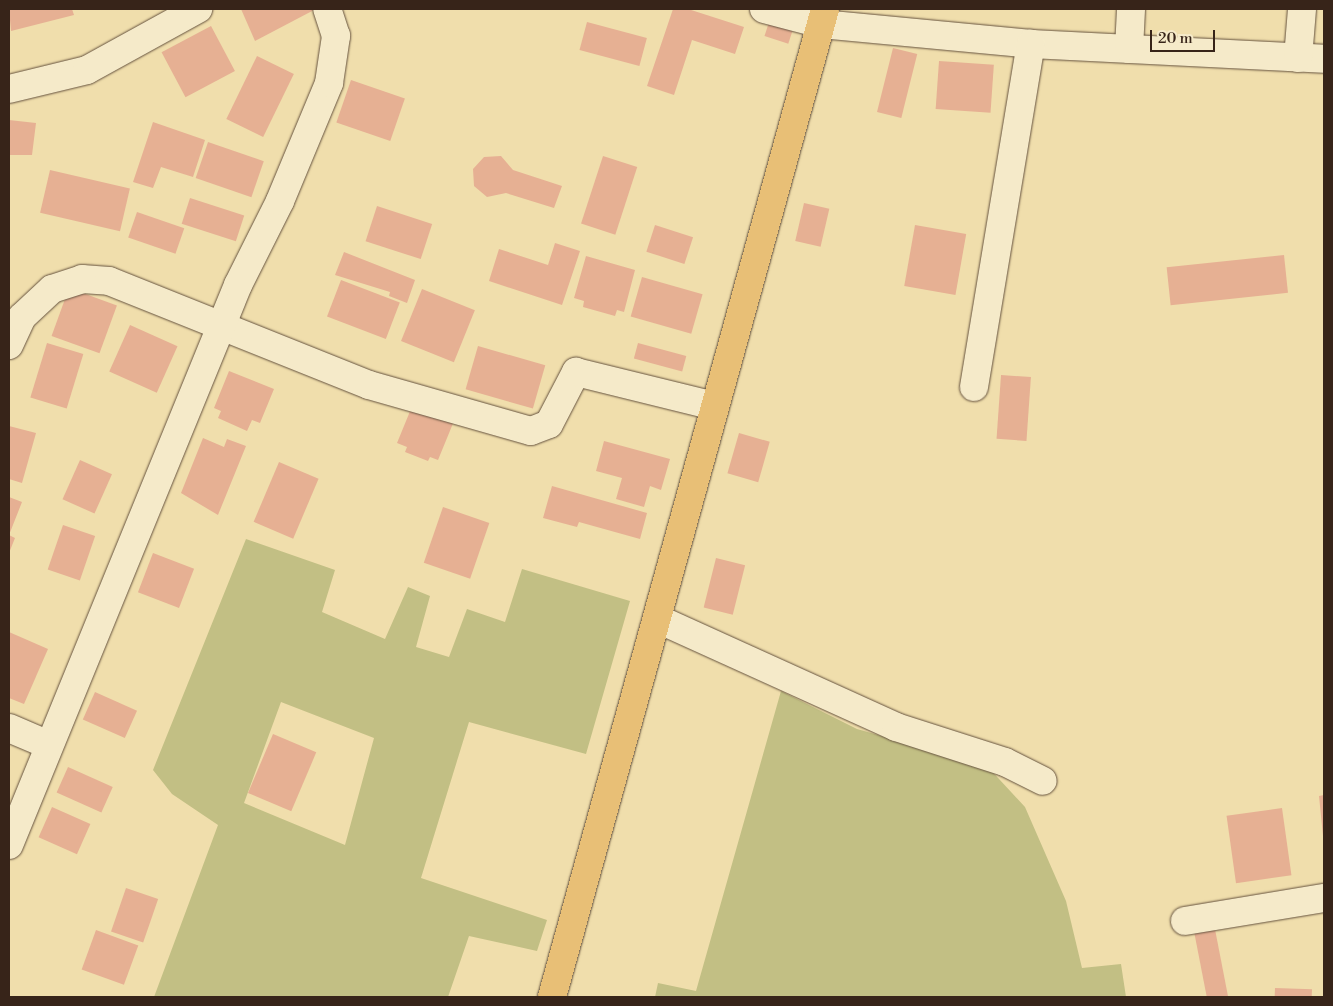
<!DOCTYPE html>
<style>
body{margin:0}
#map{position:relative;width:1333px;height:1006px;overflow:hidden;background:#f0deac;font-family:"Libre Bodoni",serif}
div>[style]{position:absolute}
.green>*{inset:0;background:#c2bf84}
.building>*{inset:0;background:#e6b093;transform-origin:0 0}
.roads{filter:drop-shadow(0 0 1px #65523e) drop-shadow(0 0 1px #65523e)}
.minor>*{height:28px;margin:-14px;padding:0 14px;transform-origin:14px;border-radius:14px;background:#f5eac9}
.major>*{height:28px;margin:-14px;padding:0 14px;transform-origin:14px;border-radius:14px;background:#e8bf76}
span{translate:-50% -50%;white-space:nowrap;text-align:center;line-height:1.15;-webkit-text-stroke:4px #f5eac9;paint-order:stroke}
.frame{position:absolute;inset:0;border:10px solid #372419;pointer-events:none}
.scale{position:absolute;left:1150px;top:30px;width:65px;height:22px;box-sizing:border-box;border:2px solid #372419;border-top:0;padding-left:6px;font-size:15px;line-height:18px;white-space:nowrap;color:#372419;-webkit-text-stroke:4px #f5eac9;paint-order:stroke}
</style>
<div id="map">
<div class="green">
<i style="clip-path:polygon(evenodd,246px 539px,335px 570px,322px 612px,385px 639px,408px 587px,430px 596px,416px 647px,449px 657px,467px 609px,505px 622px,522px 569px,630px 601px,586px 754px,469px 722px,421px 878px,547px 920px,537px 951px,469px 936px,448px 997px,154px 997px,218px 825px,172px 794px,153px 770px,246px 539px,281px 702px,374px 738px,345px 845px,244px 803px,281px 702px)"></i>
<i style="clip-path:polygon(781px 691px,857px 729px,987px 766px,1025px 807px,1066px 901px,1082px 968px,1121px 964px,1126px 997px,655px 997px,658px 983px,696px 991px)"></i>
</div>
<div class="building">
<i style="clip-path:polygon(9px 9px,72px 9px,74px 15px,11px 31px)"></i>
<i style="clip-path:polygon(241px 9px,313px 9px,314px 10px,255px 41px)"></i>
<i style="clip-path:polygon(673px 9px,688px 9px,744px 27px,735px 54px,692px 40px,674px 95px,647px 86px)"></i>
<i style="left:771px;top:16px;width:25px;height:21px;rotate:18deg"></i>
<i style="left:587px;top:22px;width:62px;height:29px;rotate:15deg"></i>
<i style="left:211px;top:26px;width:51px;height:56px;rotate:62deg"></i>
<i style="left:893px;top:48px;width:25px;height:66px;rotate:14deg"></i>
<i style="left:257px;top:56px;width:41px;height:70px;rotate:26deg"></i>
<i style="left:939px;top:61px;width:55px;height:48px;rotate:4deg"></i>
<i style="left:351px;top:80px;width:57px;height:45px;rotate:19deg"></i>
<i style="clip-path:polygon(9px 120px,36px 123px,32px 155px,9px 155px)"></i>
<i style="clip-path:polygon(153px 122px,205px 140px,193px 177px,161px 167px,153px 188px,133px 182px)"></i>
<i style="left:208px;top:142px;width:59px;height:38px;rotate:19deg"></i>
<i style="clip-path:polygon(501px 156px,513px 170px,562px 186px,554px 208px,506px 193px,487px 197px,474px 186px,473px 169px,484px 157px)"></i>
<i style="left:603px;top:156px;width:36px;height:71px;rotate:18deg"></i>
<i style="left:50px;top:170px;width:82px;height:44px;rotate:13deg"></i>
<i style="left:190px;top:198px;width:57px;height:27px;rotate:18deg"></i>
<i style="left:804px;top:203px;width:26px;height:39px;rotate:13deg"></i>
<i style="left:377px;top:206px;width:58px;height:37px;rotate:18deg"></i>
<i style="left:137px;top:212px;width:50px;height:27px;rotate:19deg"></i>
<i style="left:655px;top:225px;width:40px;height:28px;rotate:18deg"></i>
<i style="left:915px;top:225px;width:52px;height:62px;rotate:10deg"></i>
<i style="clip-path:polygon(555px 243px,580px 251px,562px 305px,489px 281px,499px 249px,548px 265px)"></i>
<i style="clip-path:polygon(344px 252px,415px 280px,407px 303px,389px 296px,390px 292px,335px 275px)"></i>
<i style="left:1284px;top:255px;width:38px;height:118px;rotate:84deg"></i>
<i style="clip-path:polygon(586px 256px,635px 270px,624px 312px,617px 310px,615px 316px,583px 307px,584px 301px,574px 298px)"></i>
<i style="left:642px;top:277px;width:63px;height:41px;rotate:16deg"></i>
<i style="left:341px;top:280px;width:63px;height:39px;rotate:21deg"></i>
<i style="left:69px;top:288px;width:51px;height:51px;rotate:20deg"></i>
<i style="left:422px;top:289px;width:57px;height:56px;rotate:22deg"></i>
<i style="left:130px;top:325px;width:52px;height:51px;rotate:24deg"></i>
<i style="left:47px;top:343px;width:38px;height:57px;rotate:17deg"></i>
<i style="left:638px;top:343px;width:50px;height:16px;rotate:15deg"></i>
<i style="left:478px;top:346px;width:70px;height:45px;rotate:16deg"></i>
<i style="clip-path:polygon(229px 371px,274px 389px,260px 423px,252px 420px,247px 431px,218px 418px,221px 411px,214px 408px)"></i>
<i style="left:1001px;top:375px;width:30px;height:64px;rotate:4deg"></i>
<i style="clip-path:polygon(413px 404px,454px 421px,438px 460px,430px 457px,428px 461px,405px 452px,407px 447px,397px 443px)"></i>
<i style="clip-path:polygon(9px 426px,36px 433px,22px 483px,9px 479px)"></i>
<i style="left:739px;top:433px;width:32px;height:42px;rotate:16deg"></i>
<i style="clip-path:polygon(203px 438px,224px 447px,227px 439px,246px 446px,218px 515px,181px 493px)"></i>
<i style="clip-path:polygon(604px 441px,670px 459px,661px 490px,650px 486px,644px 507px,616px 499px,622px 478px,596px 471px)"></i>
<i style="left:80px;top:460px;width:35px;height:43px;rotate:24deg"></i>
<i style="left:279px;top:462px;width:43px;height:65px;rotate:23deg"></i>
<i style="clip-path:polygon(552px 486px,647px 513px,640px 539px,579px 522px,577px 527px,543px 518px)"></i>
<i style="clip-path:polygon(9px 497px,22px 502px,9px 535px,15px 538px,9px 553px)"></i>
<i style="left:443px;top:507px;width:49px;height:59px;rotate:19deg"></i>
<i style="left:63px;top:525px;width:34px;height:47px;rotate:19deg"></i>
<i style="left:153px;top:553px;width:44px;height:42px;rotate:21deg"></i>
<i style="left:716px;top:558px;width:30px;height:51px;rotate:14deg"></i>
<i style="clip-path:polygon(9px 632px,48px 649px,24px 704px,9px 698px)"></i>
<i style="left:95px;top:692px;width:46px;height:30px;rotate:24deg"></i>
<i style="left:273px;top:734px;width:47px;height:64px;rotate:23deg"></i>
<i style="left:68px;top:767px;width:49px;height:28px;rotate:24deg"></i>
<i style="clip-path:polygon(1324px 795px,1324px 835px,1323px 836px,1319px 796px)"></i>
<i style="left:52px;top:807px;width:42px;height:33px;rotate:24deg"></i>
<i style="left:1282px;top:808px;width:68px;height:56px;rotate:82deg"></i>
<i style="left:126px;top:888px;width:34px;height:46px;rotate:19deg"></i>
<i style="left:1213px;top:919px;width:79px;height:21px;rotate:79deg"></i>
<i style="left:96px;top:930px;width:45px;height:42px;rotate:20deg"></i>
<i style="left:1275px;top:988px;width:37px;height:9px;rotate:2deg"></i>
</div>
<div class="roads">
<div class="minor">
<i style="left:764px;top:9px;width:59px;rotate:14.7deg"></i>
<i style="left:821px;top:24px;width:211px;rotate:5.4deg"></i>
<i style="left:1031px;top:44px;width:293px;rotate:2.9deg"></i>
<i style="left:1129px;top:49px;width:40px;rotate:-87.1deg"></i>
<i style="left:1298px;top:58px;width:49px;rotate:-85.3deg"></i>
<i style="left:9px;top:89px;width:80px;rotate:-13.7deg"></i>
<i style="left:87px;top:70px;width:127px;rotate:-28.8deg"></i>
<i style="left:9px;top:345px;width:31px;rotate:-65deg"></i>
<i style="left:22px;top:317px;width:41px;rotate:-43deg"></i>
<i style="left:52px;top:289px;width:32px;rotate:-18deg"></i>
<i style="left:82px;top:279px;width:27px;rotate:4deg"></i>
<i style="left:109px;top:281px;width:280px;rotate:21.8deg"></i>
<i style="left:369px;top:385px;width:168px;rotate:15.9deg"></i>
<i style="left:531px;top:431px;width:19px;rotate:-21deg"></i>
<i style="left:549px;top:424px;width:59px;rotate:-62.6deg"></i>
<i style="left:576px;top:372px;width:142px;rotate:13.8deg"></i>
<i style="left:974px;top:387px;width:348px;rotate:-80.6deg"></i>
<i style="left:658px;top:619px;width:261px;rotate:24.4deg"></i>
<i style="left:896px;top:727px;width:114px;rotate:17.8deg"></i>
<i style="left:1005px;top:762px;width:42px;rotate:26.6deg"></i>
<i style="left:9px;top:728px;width:43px;rotate:23deg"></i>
<i style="left:9px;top:845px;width:605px;rotate:-67.76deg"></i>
<i style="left:238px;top:285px;width:94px;rotate:-63.4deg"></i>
<i style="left:280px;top:201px;width:128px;rotate:-67.4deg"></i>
<i style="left:329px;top:83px;width:48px;rotate:-81.5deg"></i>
<i style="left:336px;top:36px;width:28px;rotate:-108deg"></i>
<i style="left:1185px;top:921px;width:141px;rotate:-9.4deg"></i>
</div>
<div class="major">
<i style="left:552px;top:997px;width:1025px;rotate:-74.55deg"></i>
</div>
</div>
<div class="frame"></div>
<div class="scale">20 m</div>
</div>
